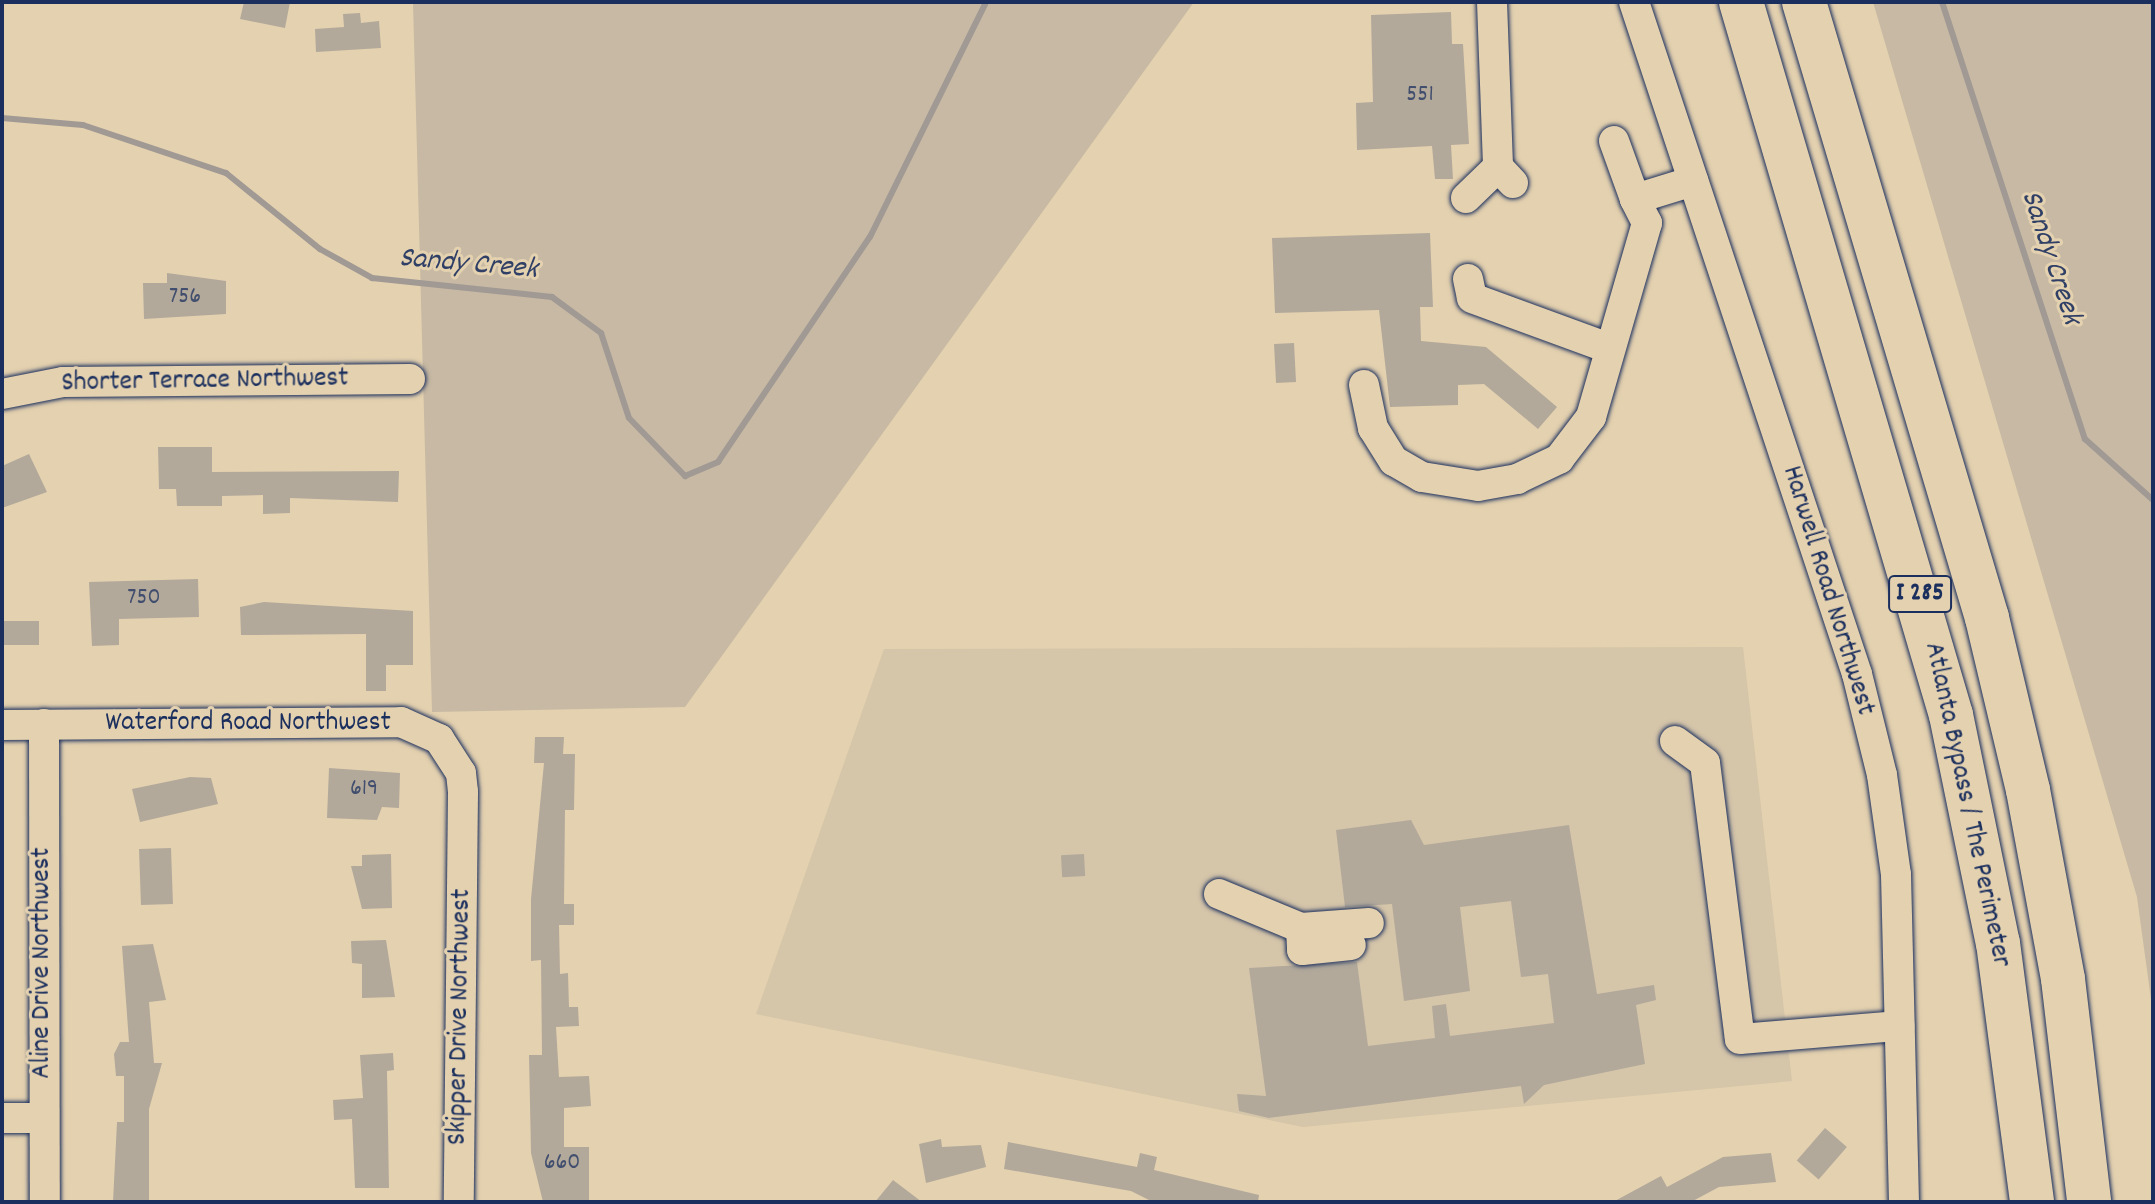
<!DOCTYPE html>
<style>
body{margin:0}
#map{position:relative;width:2155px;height:1204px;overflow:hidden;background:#e4d1af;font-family:Dekko,sans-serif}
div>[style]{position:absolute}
.built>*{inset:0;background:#d5c5a9}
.green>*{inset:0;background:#c7b9a3}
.stream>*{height:6px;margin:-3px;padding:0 3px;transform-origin:3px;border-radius:3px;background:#a09994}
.building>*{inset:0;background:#b2a99b;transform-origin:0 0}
.roads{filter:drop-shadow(0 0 2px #1b2f5e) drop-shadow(0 0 2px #1b2f5e)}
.minor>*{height:30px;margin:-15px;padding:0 15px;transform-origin:15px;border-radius:15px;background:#e4d1af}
.highway>*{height:44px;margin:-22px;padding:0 22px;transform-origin:22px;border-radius:22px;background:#e4d1af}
span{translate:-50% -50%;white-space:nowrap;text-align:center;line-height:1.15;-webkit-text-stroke:6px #e4d1af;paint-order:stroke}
.number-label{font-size:24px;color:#414e6d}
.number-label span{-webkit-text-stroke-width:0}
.shield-label span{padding:2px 6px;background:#e4d1af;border:2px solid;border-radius:6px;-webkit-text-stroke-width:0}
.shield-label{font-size:26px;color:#1b2f5e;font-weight:700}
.street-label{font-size:28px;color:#1b2f5e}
.water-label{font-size:30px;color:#2f3f66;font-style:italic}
.frame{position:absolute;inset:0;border:4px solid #1b2f5e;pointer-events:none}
</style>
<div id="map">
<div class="built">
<i style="clip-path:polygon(1743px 647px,1792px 1081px,1303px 1127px,756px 1014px,884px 649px)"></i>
</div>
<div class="green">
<i style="clip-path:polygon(413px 2px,1194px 2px,685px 707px,432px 712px)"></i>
<i style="clip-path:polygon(1873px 2px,2153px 2px,2153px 1014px,2137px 897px)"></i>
</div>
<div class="stream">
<i style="left:1942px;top:2px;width:460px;rotate:71.9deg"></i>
<i style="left:2085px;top:439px;width:91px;rotate:41.9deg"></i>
<i style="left:2px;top:118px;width:81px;rotate:4.9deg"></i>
<i style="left:83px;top:125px;width:151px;rotate:18.6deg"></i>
<i style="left:226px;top:173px;width:121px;rotate:39deg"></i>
<i style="left:320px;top:249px;width:60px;rotate:29.1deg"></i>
<i style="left:372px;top:278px;width:181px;rotate:6deg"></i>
<i style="left:552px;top:297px;width:61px;rotate:36.3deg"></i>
<i style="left:601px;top:333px;width:89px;rotate:71.8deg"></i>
<i style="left:629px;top:418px;width:81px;rotate:46deg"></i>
<i style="left:685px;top:476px;width:36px;rotate:-23deg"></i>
<i style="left:718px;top:462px;width:272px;rotate:-56deg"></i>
<i style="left:870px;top:237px;width:262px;rotate:-63.7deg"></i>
</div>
<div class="building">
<i style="clip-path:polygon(244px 2px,290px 2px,285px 28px,240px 19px)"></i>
<i style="clip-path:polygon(1451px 12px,1452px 44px,1463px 44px,1469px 144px,1451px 145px,1453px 179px,1435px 179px,1432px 146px,1357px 150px,1356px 103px,1373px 102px,1371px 15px)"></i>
<i style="clip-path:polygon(360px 13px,361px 23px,379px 21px,381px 48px,316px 52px,315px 29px,344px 27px,343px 14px)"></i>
<i style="clip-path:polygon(1430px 233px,1433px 307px,1420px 307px,1421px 341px,1486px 347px,1557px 407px,1538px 429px,1484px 384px,1458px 385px,1458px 405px,1390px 407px,1379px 310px,1275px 313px,1272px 238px)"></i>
<i style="clip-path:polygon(167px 273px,226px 281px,226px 314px,144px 319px,143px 283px,167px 283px)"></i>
<i style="left:1294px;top:343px;width:39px;height:20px;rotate:87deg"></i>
<i style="clip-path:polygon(158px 447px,212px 447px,212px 472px,399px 471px,398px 502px,290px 498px,290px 513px,263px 514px,263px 495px,222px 496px,222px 506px,177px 506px,176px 489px,159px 489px)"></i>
<i style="clip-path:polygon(29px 454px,47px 492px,2px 508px,2px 466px)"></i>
<i style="clip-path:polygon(198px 579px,199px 617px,119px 619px,119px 645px,92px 646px,89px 582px)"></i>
<i style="clip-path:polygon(264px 602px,413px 611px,413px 665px,386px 665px,386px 691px,366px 691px,366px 634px,241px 635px,240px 607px)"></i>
<i style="left:2px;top:621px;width:37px;height:24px"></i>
<i style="clip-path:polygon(535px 737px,564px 737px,563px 754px,575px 754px,574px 810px,565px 810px,564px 904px,574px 904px,574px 925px,559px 925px,560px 974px,568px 973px,569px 1007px,578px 1007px,579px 1026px,556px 1027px,559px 1077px,589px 1076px,591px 1106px,564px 1108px,564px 1147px,589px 1147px,589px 1202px,543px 1202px,531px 1153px,529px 1055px,542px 1055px,541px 960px,531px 961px,531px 899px,544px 763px,534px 763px)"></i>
<i style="clip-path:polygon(329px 768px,400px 773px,399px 808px,382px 807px,377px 820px,327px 818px)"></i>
<i style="clip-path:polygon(190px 777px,211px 778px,218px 804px,140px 822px,132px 789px)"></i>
<i style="clip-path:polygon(1411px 820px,1424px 845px,1569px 825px,1597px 994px,1654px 985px,1656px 1000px,1636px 1005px,1645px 1064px,1544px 1085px,1524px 1104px,1521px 1086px,1269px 1118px,1239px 1111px,1237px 1094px,1266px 1096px,1249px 968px,1357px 962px,1368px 1046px,1435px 1038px,1432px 1006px,1446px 1004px,1450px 1036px,1554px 1023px,1548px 974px,1521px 977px,1511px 901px,1460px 907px,1470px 991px,1404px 1001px,1392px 904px,1345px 907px,1336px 830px)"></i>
<i style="left:171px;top:848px;width:56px;height:32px;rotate:88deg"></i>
<i style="clip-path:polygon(391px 854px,392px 908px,362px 909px,351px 866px,362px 866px,362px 855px)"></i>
<i style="left:1084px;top:854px;width:22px;height:23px;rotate:87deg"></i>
<i style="clip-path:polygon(386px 940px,395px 997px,362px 998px,362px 964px,352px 963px,351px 941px)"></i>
<i style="clip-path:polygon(153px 944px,166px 1000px,149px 1002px,154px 1063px,162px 1063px,149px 1109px,149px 1202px,113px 1202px,117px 1122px,124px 1122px,124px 1076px,116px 1076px,114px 1054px,120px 1042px,129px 1042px,122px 946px)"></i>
<i style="clip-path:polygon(393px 1053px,394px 1070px,387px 1071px,389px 1188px,355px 1188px,352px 1119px,334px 1120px,333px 1100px,363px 1098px,360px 1055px)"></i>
<i style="left:1825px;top:1128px;width:29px;height:43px;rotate:41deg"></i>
<i style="clip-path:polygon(941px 1139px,942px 1147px,981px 1145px,986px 1167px,926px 1183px,919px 1144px)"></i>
<i style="clip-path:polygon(1008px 1142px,1137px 1167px,1140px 1153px,1157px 1157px,1154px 1170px,1259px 1195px,1258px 1202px,1153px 1202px,1131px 1191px,1004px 1169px)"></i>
<i style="clip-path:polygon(1771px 1153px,1776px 1182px,1719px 1187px,1691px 1202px,1613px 1202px,1661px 1176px,1667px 1187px,1723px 1157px)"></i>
<i style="clip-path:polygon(893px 1180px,922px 1202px,875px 1202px)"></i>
</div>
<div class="roads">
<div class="minor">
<i style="left:1492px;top:2px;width:165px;rotate:87.9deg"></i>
<i style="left:1498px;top:167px;width:22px;rotate:47deg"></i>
<i style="left:1634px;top:2px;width:708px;rotate:71.64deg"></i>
<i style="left:1857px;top:674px;width:104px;rotate:76.1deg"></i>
<i style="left:1882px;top:775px;width:101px;rotate:82deg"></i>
<i style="left:1896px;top:875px;width:327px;rotate:88.6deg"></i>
<i style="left:1614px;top:141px;width:62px;rotate:70.1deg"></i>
<i style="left:1635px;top:199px;width:61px;rotate:-17.2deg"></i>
<i style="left:1466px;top:198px;width:45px;rotate:-44.1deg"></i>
<i style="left:1468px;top:279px;width:19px;rotate:78deg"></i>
<i style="left:1472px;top:298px;width:146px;rotate:20.1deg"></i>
<i style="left:1364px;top:385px;width:44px;rotate:78.2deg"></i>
<i style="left:1373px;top:428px;width:39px;rotate:58deg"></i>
<i style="left:1394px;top:461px;width:32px;rotate:30deg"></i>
<i style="left:1422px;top:477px;width:57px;rotate:9.1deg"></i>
<i style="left:1478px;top:486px;width:40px;rotate:-10deg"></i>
<i style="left:1517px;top:479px;width:47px;rotate:-25.5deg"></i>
<i style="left:1559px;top:459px;width:53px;rotate:-52.7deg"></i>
<i style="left:1591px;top:417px;width:202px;rotate:-73.9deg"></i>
<i style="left:1647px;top:223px;width:27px;rotate:-117deg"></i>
<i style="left:2px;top:394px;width:62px;rotate:-11.1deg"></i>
<i style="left:63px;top:382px;width:347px;rotate:-0.5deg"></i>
<i style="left:44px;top:724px;width:478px;rotate:89.9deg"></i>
<i style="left:2px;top:725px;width:399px;rotate:-0.4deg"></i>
<i style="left:401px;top:722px;width:42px;rotate:24.1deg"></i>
<i style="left:439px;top:739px;width:40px;rotate:57.1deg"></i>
<i style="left:461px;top:773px;width:19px;rotate:84deg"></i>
<i style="left:463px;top:792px;width:410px;rotate:90.6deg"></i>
<i style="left:1675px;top:741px;width:37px;rotate:36deg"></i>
<i style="left:1705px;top:763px;width:278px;rotate:82.8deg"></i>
<i style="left:1740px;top:1039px;width:160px;rotate:-4.7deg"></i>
<i style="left:1219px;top:894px;width:89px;rotate:22.5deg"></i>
<i style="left:1301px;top:928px;width:68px;rotate:-4.2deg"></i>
<i style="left:1301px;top:928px;width:22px;rotate:87deg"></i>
<i style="left:1302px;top:950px;width:49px;rotate:-5.8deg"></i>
<i style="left:2px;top:1118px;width:41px"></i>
</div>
<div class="highway">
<i style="left:1741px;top:2px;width:743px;rotate:73.59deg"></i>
<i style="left:1951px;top:715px;width:233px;rotate:78.4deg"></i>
<i style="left:1998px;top:943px;width:261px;rotate:82.5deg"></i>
<i style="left:1804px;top:2px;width:643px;rotate:73.45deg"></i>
<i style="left:1987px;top:618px;width:177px;rotate:76.6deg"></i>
<i style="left:2028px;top:790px;width:192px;rotate:79.5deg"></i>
<i style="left:2063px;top:979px;width:225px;rotate:83.3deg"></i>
</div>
</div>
<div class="number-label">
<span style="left:1420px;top:96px">551</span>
<span style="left:185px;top:298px">756</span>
<span style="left:144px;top:599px">750</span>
<span style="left:364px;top:790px">619</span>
<span style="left:562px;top:1164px">660</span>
</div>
<div class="shield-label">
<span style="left:1920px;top:594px">I 285</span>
</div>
<div class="street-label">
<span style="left:205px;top:382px;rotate:-1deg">Shorter Terrace Northwest</span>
<span style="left:1827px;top:591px;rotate:73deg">Harwell Road Northwest</span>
<span style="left:248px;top:724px">Waterford Road Northwest</span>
<span style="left:1966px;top:805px;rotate:78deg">Atlanta Bypass / The Perimeter</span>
<span style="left:43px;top:963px;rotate:-90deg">Aline Drive Northwest</span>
<span style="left:461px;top:1017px;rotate:-89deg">Skipper Drive Northwest</span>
</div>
<div class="water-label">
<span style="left:2049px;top:258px;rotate:72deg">Sandy Creek</span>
<span style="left:468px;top:266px;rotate:5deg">Sandy Creek</span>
</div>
<div class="frame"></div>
</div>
